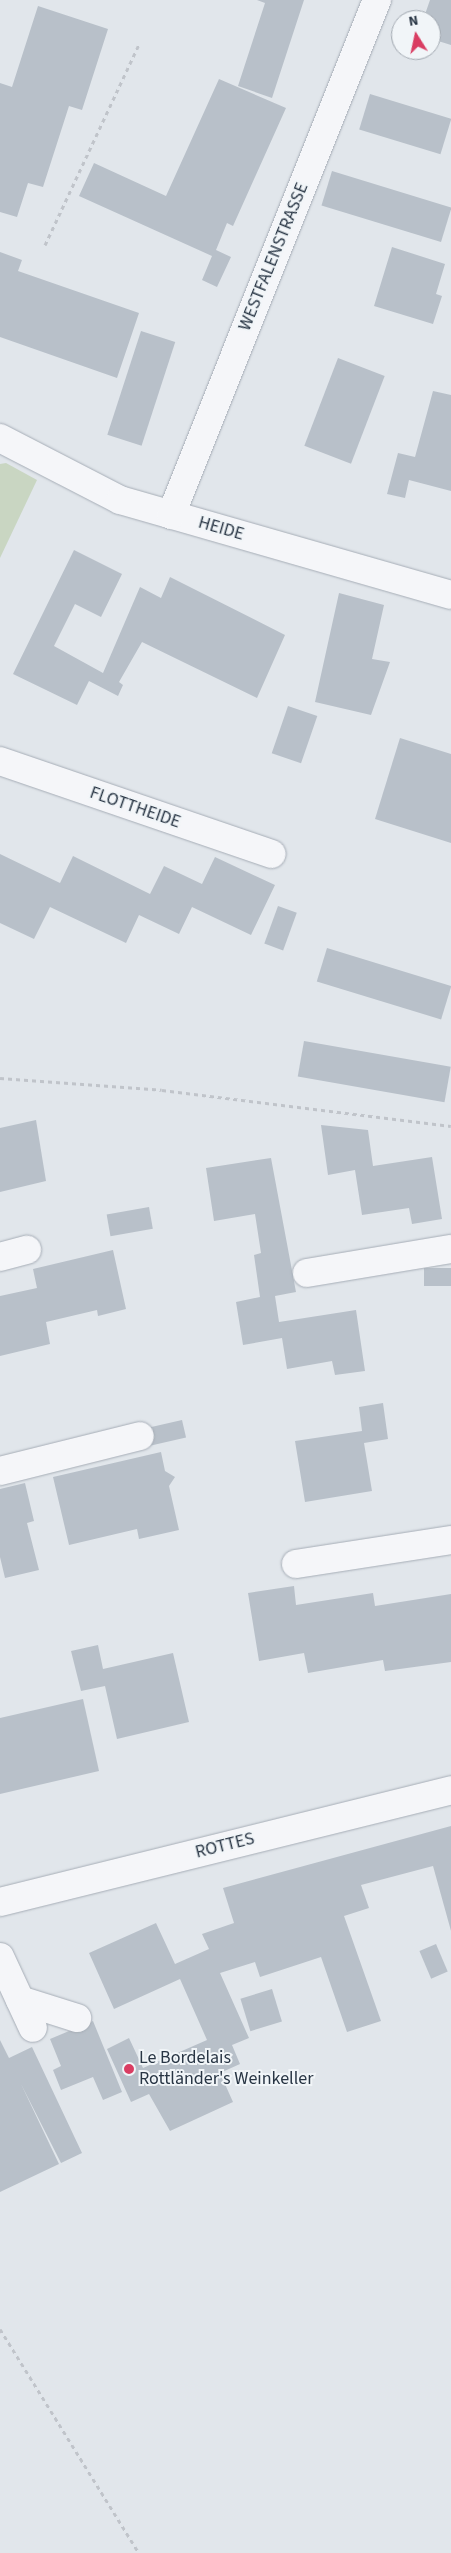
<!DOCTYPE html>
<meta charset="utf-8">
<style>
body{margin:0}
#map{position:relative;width:451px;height:2553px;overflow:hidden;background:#e1e6eb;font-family:"Source Sans 3",sans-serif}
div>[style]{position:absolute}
.green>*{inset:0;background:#c9d6c2}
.building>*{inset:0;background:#b8c0c9;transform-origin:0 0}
.path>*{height:3px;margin-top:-1.5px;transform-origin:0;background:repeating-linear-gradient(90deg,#c0c4ca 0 4px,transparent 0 8px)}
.roads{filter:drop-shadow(0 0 1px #a6adb6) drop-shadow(0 0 1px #a6adb6)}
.minor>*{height:28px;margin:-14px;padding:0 14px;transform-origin:14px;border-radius:14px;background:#f5f6f9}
.dots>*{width:14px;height:14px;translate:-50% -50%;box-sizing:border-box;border:2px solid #f1f5f8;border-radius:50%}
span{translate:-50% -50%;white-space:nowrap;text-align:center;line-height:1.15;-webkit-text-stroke:4px #f1f5f8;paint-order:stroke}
.street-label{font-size:18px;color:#283544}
.poi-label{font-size:18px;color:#283544}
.left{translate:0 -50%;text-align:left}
.north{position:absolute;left:391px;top:10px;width:50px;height:50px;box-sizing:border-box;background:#f1f5f8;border:1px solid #a1a8b0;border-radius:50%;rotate:350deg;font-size:14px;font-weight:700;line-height:20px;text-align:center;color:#283544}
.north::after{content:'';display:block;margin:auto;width:18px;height:22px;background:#d93d62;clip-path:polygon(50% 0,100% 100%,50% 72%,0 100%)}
</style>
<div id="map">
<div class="green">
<i style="clip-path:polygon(6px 463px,37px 480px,0 558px,0 464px)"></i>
</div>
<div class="building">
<i style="clip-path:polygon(257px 0,304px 0,272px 98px,238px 86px,265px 3px)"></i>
<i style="clip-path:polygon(430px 0,451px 0,451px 45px,435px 40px,438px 30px,431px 28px,431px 20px,423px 20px)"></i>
<i style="clip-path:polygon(38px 6px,108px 29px,82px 110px,69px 106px,43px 187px,28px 183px,17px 217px,0 212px,0 83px,12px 87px)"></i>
<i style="clip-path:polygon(219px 79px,286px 108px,233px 226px,227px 223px,216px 250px,231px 257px,217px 287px,202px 280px,212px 256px,79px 196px,94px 163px,166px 196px)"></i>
<i style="left:370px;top:94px;width:85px;height:37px;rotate:17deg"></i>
<i style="left:332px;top:171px;width:125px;height:36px;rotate:17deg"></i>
<i style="clip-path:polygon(392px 247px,445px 264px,436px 294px,442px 296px,433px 324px,374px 306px)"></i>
<i style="clip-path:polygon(0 252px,22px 260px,18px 271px,139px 313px,117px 378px,0 337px)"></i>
<i style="left:141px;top:331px;width:36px;height:109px;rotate:18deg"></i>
<i style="left:338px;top:358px;width:50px;height:94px;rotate:21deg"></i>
<i style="clip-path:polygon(433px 391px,451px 395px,451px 491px,409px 480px,405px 498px,387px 494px,398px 453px,415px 457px)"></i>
<i style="clip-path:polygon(74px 550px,122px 574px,101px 617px,75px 604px,54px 646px,103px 673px,140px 587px,161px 598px,170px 577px,285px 635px,257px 698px,142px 642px,119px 682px,123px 685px,118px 696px,89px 681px,77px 705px,13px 674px)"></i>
<i style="clip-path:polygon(339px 593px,384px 605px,372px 659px,390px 662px,371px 715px,315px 702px)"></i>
<i style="left:288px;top:706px;width:31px;height:50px;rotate:19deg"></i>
<i style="clip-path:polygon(400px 738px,451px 754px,451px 843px,375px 819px)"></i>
<i style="clip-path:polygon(0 854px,60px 883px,73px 856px,150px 894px,164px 866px,202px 884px,215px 857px,275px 885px,251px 935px,192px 907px,179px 934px,139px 915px,126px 943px,50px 907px,34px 939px,0 923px)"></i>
<i style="left:278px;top:906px;width:20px;height:40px;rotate:20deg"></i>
<i style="left:327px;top:948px;width:130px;height:35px;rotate:17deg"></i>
<i style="left:304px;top:1041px;width:149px;height:36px;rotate:10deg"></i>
<i style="clip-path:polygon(36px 1120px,46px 1181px,0 1192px,0 1128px)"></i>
<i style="clip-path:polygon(321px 1125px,368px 1130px,373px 1166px,432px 1157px,442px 1219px,412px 1224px,409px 1208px,362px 1215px,355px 1170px,328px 1175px)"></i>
<i style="clip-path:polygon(271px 1158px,296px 1292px,275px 1296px,279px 1322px,356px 1310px,365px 1371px,335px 1375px,332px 1361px,287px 1369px,282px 1338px,243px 1345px,236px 1302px,260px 1297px,254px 1255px,261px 1253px,255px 1214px,214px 1221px,206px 1168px)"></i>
<i style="left:149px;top:1207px;width:22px;height:43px;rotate:80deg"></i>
<i style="clip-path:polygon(113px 1250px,126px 1309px,98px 1316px,97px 1310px,46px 1322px,50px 1344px,0 1356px,0 1296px,37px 1288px,33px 1269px)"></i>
<i style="left:451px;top:1268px;width:18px;height:27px;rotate:90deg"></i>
<i style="clip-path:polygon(383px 1403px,388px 1439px,364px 1443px,372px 1491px,305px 1502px,295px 1441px,362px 1431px,359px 1407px)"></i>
<i style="left:182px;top:1420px;width:18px;height:37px;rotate:77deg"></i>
<i style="clip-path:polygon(161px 1452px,165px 1471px,175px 1477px,169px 1486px,179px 1530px,139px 1539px,137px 1529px,69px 1545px,53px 1477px)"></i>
<i style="clip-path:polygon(25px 1483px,34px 1521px,27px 1523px,39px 1570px,5px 1578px,0 1557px,0 1489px)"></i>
<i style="clip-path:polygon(294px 1586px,296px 1605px,373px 1593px,375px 1606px,451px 1594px,451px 1662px,385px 1671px,383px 1660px,308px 1673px,304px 1653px,259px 1661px,248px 1593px)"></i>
<i style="clip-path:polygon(98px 1645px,103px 1669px,173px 1653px,189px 1722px,117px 1739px,105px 1686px,81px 1691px,71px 1651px)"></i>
<i style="clip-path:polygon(83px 1699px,99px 1771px,0 1794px,0 1718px)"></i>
<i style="clip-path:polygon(451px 1826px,451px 1931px,433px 1866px,361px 1885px,369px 1908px,344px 1916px,381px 2021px,347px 2032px,321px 1957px,260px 1977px,255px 1962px,220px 1973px,249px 2038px,232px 2045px,240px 2064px,220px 2073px,233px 2102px,170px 2131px,149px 2094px,131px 2102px,107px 2049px,129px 2038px,143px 2068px,207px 2040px,180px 1979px,114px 2009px,89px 1953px,156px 1923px,175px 1964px,209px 1949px,202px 1934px,234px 1923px,223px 1888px)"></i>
<i style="left:436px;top:1944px;width:30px;height:18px;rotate:67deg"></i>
<i style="left:272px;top:1989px;width:34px;height:33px;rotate:73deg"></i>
<i style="clip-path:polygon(93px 2021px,122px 2092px,103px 2100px,93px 2077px,61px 2090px,53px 2070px,61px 2066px,50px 2039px)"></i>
<i style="clip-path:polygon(0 2040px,9px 2058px,32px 2047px,82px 2153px,61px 2163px,21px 2084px,59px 2164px,0 2192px)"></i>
</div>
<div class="path">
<i style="left:45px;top:245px;width:222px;rotate:-64.9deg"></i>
<i style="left:0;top:1078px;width:162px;rotate:4.2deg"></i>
<i style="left:162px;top:1090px;width:291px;rotate:7.1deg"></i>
<i style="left:0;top:2329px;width:264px;rotate:58.2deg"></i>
</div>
<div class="roads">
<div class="minor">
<i style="left:0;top:438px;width:135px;rotate:27.3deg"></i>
<i style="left:120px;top:500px;width:344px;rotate:16deg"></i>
<i style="left:171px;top:515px;width:555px;rotate:-68.2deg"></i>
<i style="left:0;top:761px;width:287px;rotate:18.9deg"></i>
<i style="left:0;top:1257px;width:28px;rotate:-15deg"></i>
<i style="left:307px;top:1273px;width:146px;rotate:-9.5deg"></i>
<i style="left:0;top:1471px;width:144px;rotate:-14deg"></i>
<i style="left:296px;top:1564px;width:157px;rotate:-8.8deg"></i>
<i style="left:0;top:1902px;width:465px;rotate:-13.9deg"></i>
<i style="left:0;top:1957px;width:78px;rotate:65.1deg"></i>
<i style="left:20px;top:2000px;width:60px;rotate:17.5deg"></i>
</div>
</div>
<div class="dots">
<i style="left:129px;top:2069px;background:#d93d62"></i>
</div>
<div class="street-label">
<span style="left:274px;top:257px;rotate:-68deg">WESTFALENSTRASSE</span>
<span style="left:221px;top:529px;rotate:16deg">HEIDE</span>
<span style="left:135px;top:808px;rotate:19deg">FLOTTHEIDE</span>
<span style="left:225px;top:1846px;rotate:-14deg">ROTTES</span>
</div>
<div class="poi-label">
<span class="left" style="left:139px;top:2069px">Le Bordelais<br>Rottländer's Weinkeller</span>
</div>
<div class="north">N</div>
</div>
